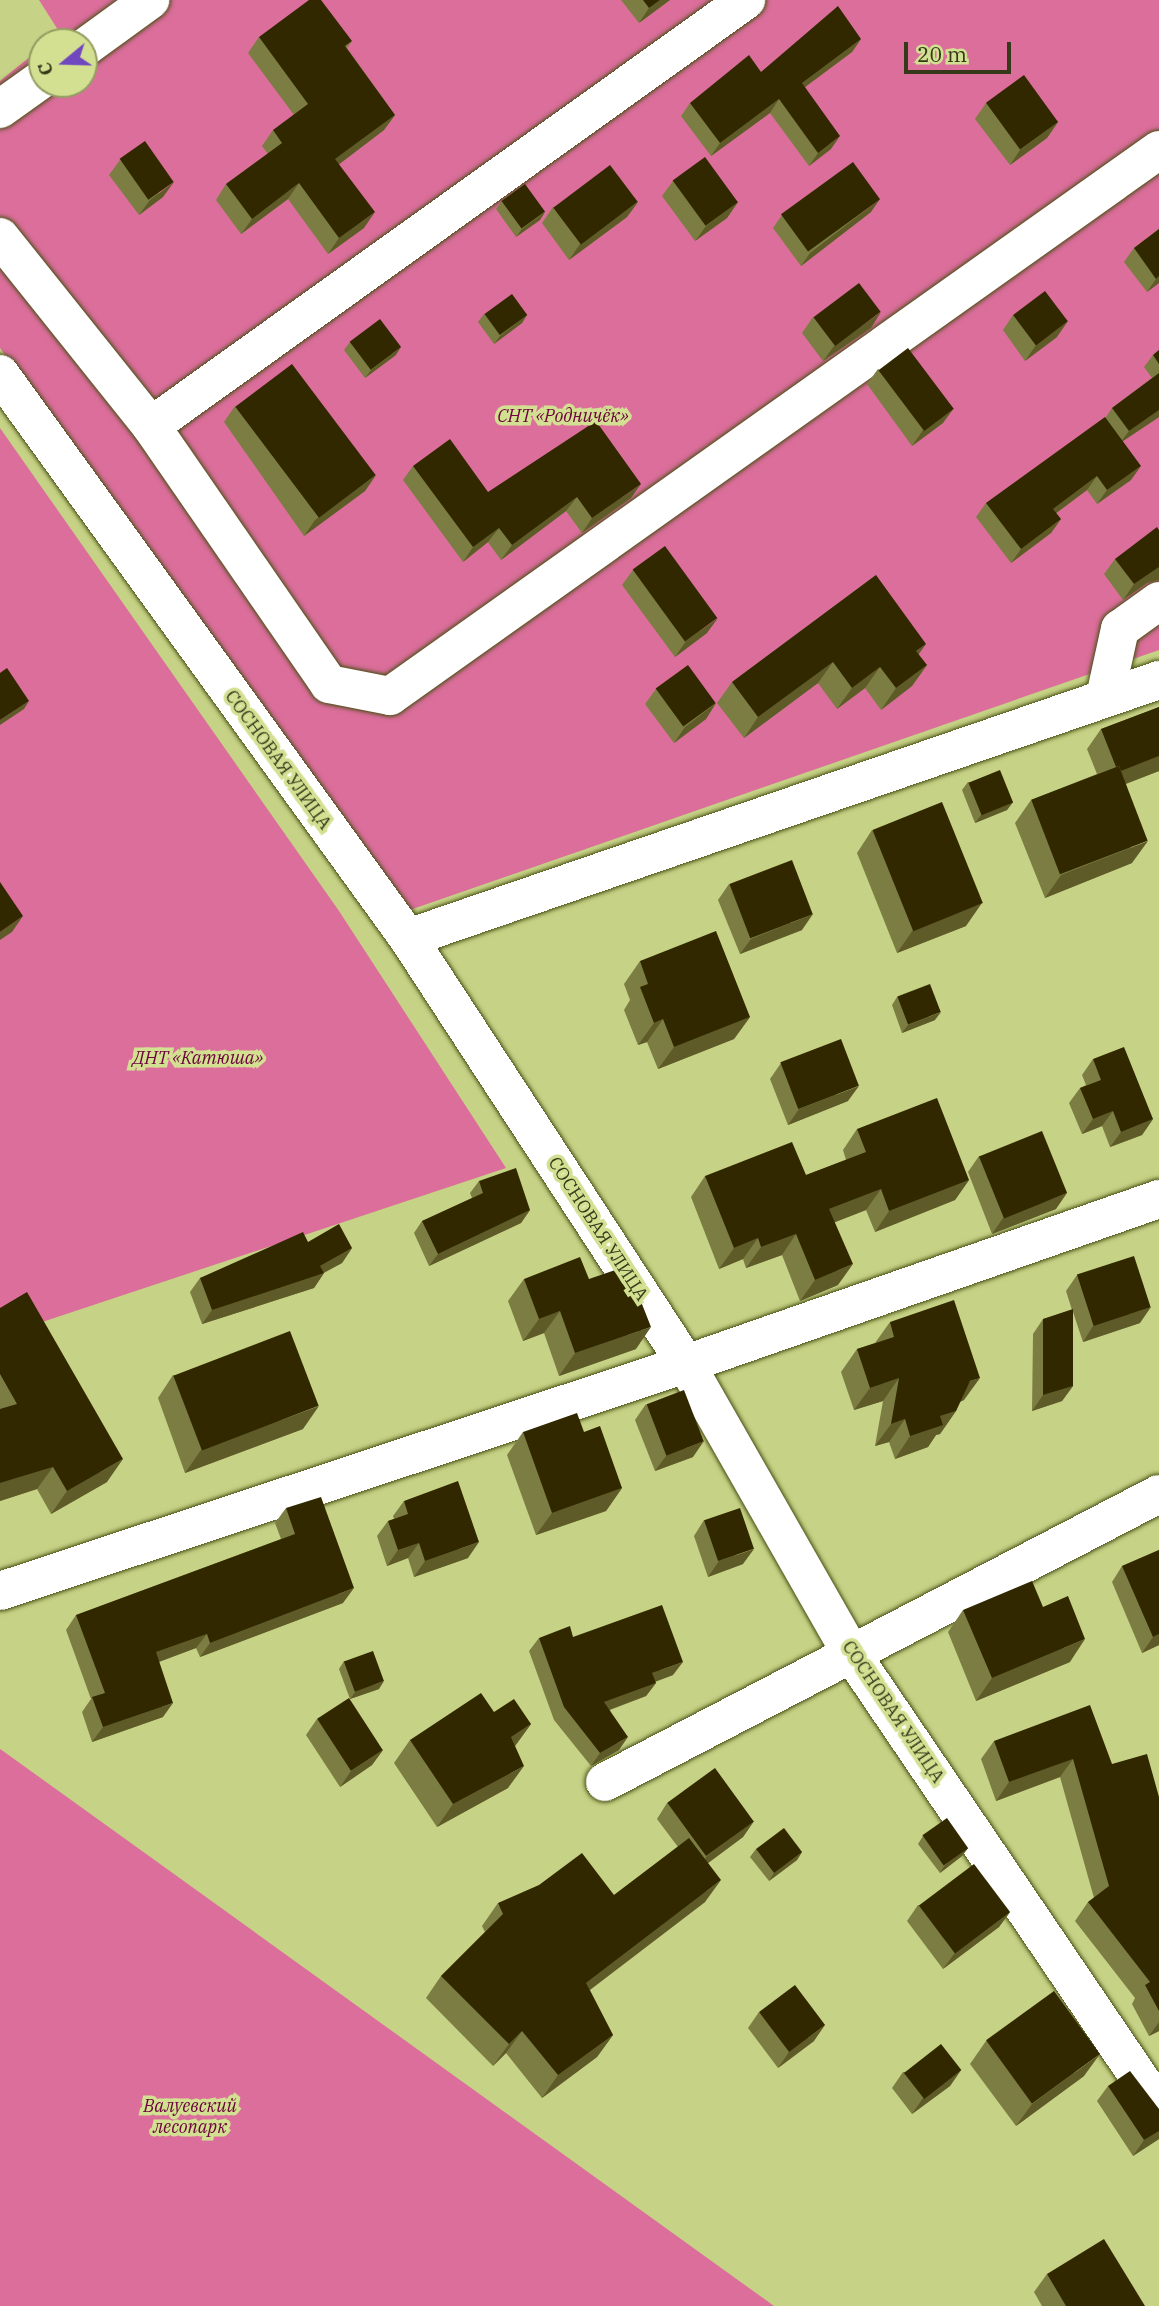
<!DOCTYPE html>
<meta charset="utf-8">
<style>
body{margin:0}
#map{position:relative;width:1159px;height:2306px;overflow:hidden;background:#c6d285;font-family:"IBM Plex Serif",serif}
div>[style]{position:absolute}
.green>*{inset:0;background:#db6e9b}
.roads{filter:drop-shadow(0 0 2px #474d12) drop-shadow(0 0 2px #474d12)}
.street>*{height:38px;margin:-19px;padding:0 19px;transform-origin:19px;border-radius:19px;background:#fff}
.wall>*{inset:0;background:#7c7d42}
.shaded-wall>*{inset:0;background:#5e5b28}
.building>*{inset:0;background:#322800;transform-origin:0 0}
span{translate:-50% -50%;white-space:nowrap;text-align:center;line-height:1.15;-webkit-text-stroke:7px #d3df91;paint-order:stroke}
.park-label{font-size:18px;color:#6c043d;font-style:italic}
.street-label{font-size:18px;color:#35391a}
.north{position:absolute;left:28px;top:28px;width:70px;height:70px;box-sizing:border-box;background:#d3df91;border:2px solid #949d61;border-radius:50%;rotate:251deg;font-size:19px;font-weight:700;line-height:28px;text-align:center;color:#35391a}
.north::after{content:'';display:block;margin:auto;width:24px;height:32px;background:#7147bf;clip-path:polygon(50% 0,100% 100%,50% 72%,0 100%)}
.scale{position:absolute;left:904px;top:42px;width:107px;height:32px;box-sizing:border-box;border:4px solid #35391a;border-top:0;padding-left:9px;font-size:21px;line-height:24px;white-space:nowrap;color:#35391a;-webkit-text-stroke:5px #d3df91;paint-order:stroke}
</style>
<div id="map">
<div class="green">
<i style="clip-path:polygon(39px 0,1159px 0,1159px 650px,404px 912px,0 348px,0 81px,42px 47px,42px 84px,84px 84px,84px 42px,48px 42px,60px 33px)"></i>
<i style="clip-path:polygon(0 428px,339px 911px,506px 1168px,0 1336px)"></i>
<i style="clip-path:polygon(0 1749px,3px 1751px,774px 2306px,0 2306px)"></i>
</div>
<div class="roads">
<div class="street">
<i style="left:84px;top:48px;width:82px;rotate:-36deg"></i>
<i style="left:0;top:109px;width:52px;rotate:-35.5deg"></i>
<i style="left:0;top:237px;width:242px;rotate:51.4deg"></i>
<i style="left:151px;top:426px;width:313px;rotate:55.4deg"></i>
<i style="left:329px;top:684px;width:62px;rotate:11.1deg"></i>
<i style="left:390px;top:696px;width:943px;rotate:-35.38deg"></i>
<i style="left:0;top:374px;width:696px;rotate:54.12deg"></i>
<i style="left:408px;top:938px;width:509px;rotate:56.87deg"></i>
<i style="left:686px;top:1364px;width:333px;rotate:60.3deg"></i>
<i style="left:851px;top:1653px;width:549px;rotate:55.85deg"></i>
<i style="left:151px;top:426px;width:732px;rotate:-35.6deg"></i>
<i style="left:1105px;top:697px;width:70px;rotate:-77.6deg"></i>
<i style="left:1120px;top:629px;width:48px;rotate:-35.7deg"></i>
<i style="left:408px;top:938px;width:794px;rotate:-18.96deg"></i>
<i style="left:0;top:1591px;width:723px;rotate:-18.31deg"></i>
<i style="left:686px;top:1364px;width:501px;rotate:-19.23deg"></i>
<i style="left:605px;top:1782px;width:624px;rotate:-27.47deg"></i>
</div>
</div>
<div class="wall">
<i style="clip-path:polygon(621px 0,670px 0,639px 23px)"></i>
<i style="clip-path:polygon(259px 37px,352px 41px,347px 48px,395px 115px,384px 130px,339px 164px,364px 228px,328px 254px,288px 199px,241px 234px,216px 200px,226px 184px,268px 154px,262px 146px,273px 130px,294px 115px,248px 53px)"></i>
<i style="clip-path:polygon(861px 39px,852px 52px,805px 87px,831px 149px,809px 166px,770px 113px,711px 156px,681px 116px,690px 103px,761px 72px)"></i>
<i style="clip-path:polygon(986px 103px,1058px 122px,1047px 138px,1010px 165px,975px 119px)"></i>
<i style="clip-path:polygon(120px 160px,163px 197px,139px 215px,109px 175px)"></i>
<i style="clip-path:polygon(673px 181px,738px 202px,727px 218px,695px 241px,662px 196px)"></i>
<i style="clip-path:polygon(502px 201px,545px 212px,540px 220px,516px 237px,496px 209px)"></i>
<i style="clip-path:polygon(638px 202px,627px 217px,569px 260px,542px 223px,553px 207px)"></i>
<i style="clip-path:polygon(871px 212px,801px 266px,773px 228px,782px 215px)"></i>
<i style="clip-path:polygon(1159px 229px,1159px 283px,1147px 292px,1124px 262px,1134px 248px)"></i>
<i style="clip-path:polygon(484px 314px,527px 315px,522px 323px,494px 344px,478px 322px)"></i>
<i style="clip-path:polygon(1013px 315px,1057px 337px,1025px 361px,1003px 330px)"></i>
<i style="clip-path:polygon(813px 317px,871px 328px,823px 361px,802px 333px)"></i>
<i style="clip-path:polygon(350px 342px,396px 355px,365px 378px,344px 350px)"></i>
<i style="clip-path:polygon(1159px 350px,1159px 417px,1123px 441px,1131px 480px,1097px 504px,1087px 490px,1056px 513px,1061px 519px,1051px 533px,1011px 563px,976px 517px,986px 503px,1106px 417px,1112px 408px,1152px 378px,1144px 367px,1153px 355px)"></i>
<i style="clip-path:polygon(878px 369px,943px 423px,912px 446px,867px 384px)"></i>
<i style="clip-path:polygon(235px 406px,376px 475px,365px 491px,304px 536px,224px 422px)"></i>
<i style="clip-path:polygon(413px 466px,488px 492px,631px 498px,582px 533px,566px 511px,501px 560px,488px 542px,463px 562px,403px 480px)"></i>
<i style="clip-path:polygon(1159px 530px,1159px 580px,1147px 583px,1123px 600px,1104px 574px,1115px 559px)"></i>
<i style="clip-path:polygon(633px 570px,707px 633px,675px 657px,622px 585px)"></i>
<i style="clip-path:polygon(876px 575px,919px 655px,927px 665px,912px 686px,881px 710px,865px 688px,837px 709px,818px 683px,744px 738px,717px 703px,732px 682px)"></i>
<i style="clip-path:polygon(656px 689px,716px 703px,706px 719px,674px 743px,645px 704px)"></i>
<i style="clip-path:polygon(1159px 707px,1159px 771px,1126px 784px,1132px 863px,1045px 898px,1015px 823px,1031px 800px,1097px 774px,1087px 749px,1101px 729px)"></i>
<i style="clip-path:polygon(968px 782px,1013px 802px,1007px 810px,975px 823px,962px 790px)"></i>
<i style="clip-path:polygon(872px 830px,966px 926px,897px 953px,857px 853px)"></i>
<i style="clip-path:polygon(729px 884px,802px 930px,740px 954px,718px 900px)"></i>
<i style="clip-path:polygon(640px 961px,750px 1017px,734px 1039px,658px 1069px,647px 1042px,638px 1045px,624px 1010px,630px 1000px,624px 984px)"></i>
<i style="clip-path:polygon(897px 997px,935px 1020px,902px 1033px,892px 1005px)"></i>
<i style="clip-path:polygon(1093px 1059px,1153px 1119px,1142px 1135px,1110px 1147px,1102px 1126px,1082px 1134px,1069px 1103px,1080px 1088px,1086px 1085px,1082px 1075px)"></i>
<i style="clip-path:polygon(781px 1063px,848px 1101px,788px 1125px,770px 1079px)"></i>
<i style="clip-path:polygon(857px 1129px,969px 1180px,955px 1200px,875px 1232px,866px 1210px,835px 1222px,838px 1285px,800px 1301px,782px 1255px,746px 1268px,743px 1259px,719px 1269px,691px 1197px,705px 1176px,806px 1175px,846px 1160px,843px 1150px)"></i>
<i style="clip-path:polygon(979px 1156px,1056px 1209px,992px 1234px,968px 1172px)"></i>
<i style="clip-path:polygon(479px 1181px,530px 1210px,521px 1223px,429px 1266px,414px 1233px,422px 1221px,472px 1198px,470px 1193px)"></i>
<i style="clip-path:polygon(308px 1242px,352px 1248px,342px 1263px,324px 1273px,314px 1288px,202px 1324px,190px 1292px,200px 1278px)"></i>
<i style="clip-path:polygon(1077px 1275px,1140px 1323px,1083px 1342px,1073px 1312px,1073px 1386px,1062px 1401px,1032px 1411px,1033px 1334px,1043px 1319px,1072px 1310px,1066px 1291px)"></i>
<i style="clip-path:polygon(524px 1279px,589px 1279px,636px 1349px,559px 1376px,544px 1333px,523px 1341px,508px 1301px)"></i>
<i style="clip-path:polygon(0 1308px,107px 1482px,51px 1514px,37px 1489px,0 1501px)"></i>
<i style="clip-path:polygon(890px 1322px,964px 1400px,960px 1402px,956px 1411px,940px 1434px,936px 1435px,928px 1447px,895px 1459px,889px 1442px,875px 1446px,883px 1401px,854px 1410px,841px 1372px,857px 1349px,875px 1343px)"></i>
<i style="clip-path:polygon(173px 1375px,303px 1429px,185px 1473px,158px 1398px)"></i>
<i style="clip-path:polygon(646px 1404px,693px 1457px,655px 1471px,635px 1420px)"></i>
<i style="clip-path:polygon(523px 1432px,584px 1432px,622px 1488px,606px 1511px,536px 1535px,507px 1455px)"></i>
<i style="clip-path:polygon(404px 1501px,468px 1558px,414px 1577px,408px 1558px,387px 1566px,377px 1536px,388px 1521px,394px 1519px,393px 1516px)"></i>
<i style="clip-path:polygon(286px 1508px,343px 1603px,200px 1657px,196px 1648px,159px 1662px,163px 1717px,92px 1742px,82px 1712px,91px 1699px,66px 1630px,76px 1615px,281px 1539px,275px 1523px)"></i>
<i style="clip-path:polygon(704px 1520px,743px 1564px,708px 1577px,694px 1536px)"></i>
<i style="clip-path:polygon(1159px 1550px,1159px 1645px,1142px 1653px,1112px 1582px,1122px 1566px)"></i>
<i style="clip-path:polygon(1043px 1607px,1070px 1662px,976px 1701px,948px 1632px,963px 1610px)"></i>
<i style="clip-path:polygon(573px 1637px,673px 1675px,655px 1682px,656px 1683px,646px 1696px,610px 1710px,619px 1750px,591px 1766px,554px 1720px,529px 1651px,539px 1638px)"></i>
<i style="clip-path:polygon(344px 1661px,379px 1689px,350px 1699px,339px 1669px)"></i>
<i style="clip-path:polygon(494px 1712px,531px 1724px,515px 1746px,508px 1788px,437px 1827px,394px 1763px,410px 1740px)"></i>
<i style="clip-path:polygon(317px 1719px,383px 1750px,372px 1765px,340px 1787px,306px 1735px)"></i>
<i style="clip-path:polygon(994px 1741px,1112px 1764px,1159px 1797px,1159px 2031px,1149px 2036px,1132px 2004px,1135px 1998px,1075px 1921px,1088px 1902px,1094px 1898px,1060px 1777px,996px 1801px,981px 1759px)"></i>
<i style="clip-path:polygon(667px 1803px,754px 1821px,743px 1837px,708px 1863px,705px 1902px,590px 1990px,613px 2035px,597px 2057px,542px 2098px,506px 2053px,493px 2066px,426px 1998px,441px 1976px,485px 1932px,482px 1926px,498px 1903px,614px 1895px,678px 1847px,657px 1819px)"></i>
<i style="clip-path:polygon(923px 1836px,968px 1848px,962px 1856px,940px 1873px,918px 1844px)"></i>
<i style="clip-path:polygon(756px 1849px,802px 1852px,797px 1860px,769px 1881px,750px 1857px)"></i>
<i style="clip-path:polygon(918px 1905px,1010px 1912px,999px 1927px,943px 1969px,907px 1921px)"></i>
<i style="clip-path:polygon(759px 2012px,814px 2041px,778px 2068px,748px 2028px)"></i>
<i style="clip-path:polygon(986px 2041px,1084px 2076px,1016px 2126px,970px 2064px)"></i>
<i style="clip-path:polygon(961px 2070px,950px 2086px,912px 2114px,892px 2088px,903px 2072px)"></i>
<i style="clip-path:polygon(1108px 2086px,1159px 2109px,1159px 2139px,1133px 2156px,1097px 2101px)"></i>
<i style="clip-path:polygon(1047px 2274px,1145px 2306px,1042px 2306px,1034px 2292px)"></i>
</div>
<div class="shaded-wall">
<i style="clip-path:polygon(660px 0,670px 0,639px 23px,649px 8px)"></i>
<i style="clip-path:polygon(861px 39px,852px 52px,793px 96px,802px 83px)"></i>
<i style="clip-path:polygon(779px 99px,770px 113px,711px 156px,720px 143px)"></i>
<i style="clip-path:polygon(395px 115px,384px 130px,325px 175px,335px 159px)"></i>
<i style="clip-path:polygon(1058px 122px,1047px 138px,1010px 165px,1020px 150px)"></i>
<i style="clip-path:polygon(840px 136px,831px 149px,809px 166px,818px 153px)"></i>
<i style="clip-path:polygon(174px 182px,163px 197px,139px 215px,150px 200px)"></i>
<i style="clip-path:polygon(299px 183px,288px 199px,241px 234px,252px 219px)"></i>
<i style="clip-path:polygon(880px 199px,871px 212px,801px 266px,810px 253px)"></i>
<i style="clip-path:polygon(638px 202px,627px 217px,569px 260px,580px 244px)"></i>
<i style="clip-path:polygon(738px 202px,727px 218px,695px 241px,706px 226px)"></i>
<i style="clip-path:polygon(375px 212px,364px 228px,328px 254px,339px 238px)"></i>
<i style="clip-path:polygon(545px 212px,540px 220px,516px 237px,522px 229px)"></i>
<i style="clip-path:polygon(1159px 276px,1159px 283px,1147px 292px,1156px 279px)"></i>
<i style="clip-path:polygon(881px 312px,871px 328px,823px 361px,834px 346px)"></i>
<i style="clip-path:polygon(527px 315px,522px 323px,494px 344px,500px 336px)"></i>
<i style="clip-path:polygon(1068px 321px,1057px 337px,1025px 361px,1036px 345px)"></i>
<i style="clip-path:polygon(401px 347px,396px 355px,365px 378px,371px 370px)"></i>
<i style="clip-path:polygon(954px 408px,943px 423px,912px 446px,923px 430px)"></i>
<i style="clip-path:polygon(1159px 410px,1159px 417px,1120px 443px,1129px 431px)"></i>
<i style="clip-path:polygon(1141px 466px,1131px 480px,1097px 504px,1107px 490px)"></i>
<i style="clip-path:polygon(376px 475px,365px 491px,304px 536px,315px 520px)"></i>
<i style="clip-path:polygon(1097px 476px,1087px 490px,1043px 523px,1053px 509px)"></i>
<i style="clip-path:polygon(641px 484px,631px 498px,582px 533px,592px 518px)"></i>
<i style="clip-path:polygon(577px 497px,566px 511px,501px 560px,512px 545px)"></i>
<i style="clip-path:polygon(1061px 519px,1051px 533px,1011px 563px,1021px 549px)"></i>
<i style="clip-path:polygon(499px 528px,488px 542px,463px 562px,473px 547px)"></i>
<i style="clip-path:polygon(1159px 567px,1159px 580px,1147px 583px,1123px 600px,1134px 584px)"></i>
<i style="clip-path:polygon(718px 618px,707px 633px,675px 657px,686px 641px)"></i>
<i style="clip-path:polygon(926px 644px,911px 665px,916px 651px)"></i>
<i style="clip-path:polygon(833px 662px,818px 683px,744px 738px,758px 717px)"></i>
<i style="clip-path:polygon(927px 665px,912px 686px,881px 710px,896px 688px)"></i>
<i style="clip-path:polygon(880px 667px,865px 688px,837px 709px,852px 688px)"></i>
<i style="clip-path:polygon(29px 701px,24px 709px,0 725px,0 720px)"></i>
<i style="clip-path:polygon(716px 703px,706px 719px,674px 743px,685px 727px)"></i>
<i style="clip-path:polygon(1159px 756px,1159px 771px,1104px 792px,1118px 772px)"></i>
<i style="clip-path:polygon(1013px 802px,1007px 810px,975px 823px,981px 815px)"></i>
<i style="clip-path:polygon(1148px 841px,1132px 863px,1045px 898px,1061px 875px)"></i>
<i style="clip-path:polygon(982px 903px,966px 926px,897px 953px,913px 930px)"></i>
<i style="clip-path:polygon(813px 914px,802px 930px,740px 954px,751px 939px)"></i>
<i style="clip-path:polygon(23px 916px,12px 932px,0 940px,0 932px)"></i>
<i style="clip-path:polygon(941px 1012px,935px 1020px,902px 1033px,908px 1025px)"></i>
<i style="clip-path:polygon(750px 1017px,734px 1039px,658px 1069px,674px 1047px)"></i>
<i style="clip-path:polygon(663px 1019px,647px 1042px,638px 1045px,654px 1023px)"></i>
<i style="clip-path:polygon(859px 1086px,848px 1101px,788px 1125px,799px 1109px)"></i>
<i style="clip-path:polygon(1113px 1111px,1102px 1126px,1082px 1134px,1093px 1119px)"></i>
<i style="clip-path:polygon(1153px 1119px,1142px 1135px,1110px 1147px,1121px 1132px)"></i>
<i style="clip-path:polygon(969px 1180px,955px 1200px,875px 1232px,889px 1211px)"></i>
<i style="clip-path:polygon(881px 1189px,866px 1210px,815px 1230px,829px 1209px)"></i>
<i style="clip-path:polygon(1067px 1193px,1056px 1209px,992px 1234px,1003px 1218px)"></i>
<i style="clip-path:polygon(530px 1210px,521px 1223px,429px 1266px,438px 1254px)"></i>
<i style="clip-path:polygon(796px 1234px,782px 1255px,746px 1268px,761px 1247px)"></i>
<i style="clip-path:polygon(758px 1238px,743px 1259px,719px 1269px,734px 1248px)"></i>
<i style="clip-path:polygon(352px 1248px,342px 1263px,319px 1275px,324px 1273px,314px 1288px,202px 1324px,212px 1310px,320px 1266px)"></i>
<i style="clip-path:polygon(853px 1264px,838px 1285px,800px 1301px,815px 1280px)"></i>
<i style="clip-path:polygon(1151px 1307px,1140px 1323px,1083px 1342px,1093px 1326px)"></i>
<i style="clip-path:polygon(560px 1311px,544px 1333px,523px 1341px,539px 1319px)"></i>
<i style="clip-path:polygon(651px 1327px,636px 1349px,559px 1376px,575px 1353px)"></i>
<i style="clip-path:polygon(899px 1378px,883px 1401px,854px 1410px,870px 1388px)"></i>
<i style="clip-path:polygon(980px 1378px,964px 1400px,954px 1404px,970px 1381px)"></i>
<i style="clip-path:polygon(1073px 1386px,1062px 1401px,1032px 1411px,1043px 1395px)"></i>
<i style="clip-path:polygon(319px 1406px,303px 1429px,185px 1473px,201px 1450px)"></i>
<i style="clip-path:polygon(956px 1411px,940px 1434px,936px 1435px,928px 1447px,895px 1459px,910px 1436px,940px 1416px)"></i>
<i style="clip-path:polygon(905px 1419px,889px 1442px,875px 1446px,891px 1424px)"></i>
<i style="clip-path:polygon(704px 1441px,693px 1457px,655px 1471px,666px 1456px)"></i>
<i style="clip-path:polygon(123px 1459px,107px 1482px,51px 1514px,67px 1491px)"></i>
<i style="clip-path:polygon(53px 1467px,37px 1489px,0 1501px,0 1483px)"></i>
<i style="clip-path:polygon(622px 1488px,606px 1511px,536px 1535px,552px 1513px)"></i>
<i style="clip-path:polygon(479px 1542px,468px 1558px,414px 1577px,425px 1561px)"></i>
<i style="clip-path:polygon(419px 1543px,408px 1558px,387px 1566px,398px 1550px)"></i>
<i style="clip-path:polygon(754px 1549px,743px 1564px,708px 1577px,719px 1561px)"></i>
<i style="clip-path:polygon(354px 1588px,343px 1603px,200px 1657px,210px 1643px)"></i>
<i style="clip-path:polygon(207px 1634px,196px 1648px,145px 1667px,156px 1652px)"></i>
<i style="clip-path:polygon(1159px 1634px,1159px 1645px,1142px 1653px,1153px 1637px)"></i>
<i style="clip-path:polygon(1085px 1639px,1070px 1662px,976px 1701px,992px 1678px)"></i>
<i style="clip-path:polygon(683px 1662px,673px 1675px,643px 1686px,652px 1673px)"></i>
<i style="clip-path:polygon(384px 1681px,379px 1689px,350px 1699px,356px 1691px)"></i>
<i style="clip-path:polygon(656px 1683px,646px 1696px,595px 1715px,604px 1702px)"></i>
<i style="clip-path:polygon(173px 1703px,163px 1717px,92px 1742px,103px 1727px)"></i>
<i style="clip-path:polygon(531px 1724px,515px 1746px,511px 1737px)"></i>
<i style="clip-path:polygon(628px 1737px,619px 1750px,591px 1766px,600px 1753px)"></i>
<i style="clip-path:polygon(383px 1750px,372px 1765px,340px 1787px,351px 1771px)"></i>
<i style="clip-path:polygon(1073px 1759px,1060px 1777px,996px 1801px,1009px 1782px)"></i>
<i style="clip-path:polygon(524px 1766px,508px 1788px,437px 1827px,453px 1804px)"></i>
<i style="clip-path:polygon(754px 1821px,743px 1837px,696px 1872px,707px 1856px)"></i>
<i style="clip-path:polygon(968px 1848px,962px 1856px,940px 1873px,945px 1865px)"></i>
<i style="clip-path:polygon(802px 1852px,797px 1860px,769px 1881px,774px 1873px)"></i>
<i style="clip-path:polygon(721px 1880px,705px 1902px,570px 2005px,586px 1983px)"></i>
<i style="clip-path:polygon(1010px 1912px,999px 1927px,943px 1969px,954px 1954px)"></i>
<i style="clip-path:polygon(1159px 2022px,1159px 2031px,1149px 2036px)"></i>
<i style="clip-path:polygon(825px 2025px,814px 2041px,778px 2068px,789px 2052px)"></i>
<i style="clip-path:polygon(522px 2031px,506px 2053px,493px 2066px,509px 2044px)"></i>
<i style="clip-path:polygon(613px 2035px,597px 2057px,542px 2098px,558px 2075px)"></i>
<i style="clip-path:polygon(1100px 2054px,1084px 2076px,1016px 2126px,1032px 2104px)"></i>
<i style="clip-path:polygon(961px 2070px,950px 2086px,912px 2114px,923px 2098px)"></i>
<i style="clip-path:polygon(1159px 2131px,1159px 2139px,1133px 2156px,1144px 2140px)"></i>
</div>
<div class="building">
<i style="clip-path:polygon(309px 0,321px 0,352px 41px,345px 46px,395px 115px,335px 159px,375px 212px,339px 238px,299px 183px,252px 219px,226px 184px,282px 143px,273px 130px,308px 104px,259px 37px)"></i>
<i style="clip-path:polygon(643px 0,660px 0,649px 8px)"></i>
<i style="clip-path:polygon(838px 6px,861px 39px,802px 83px,840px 136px,818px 153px,779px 99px,720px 143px,690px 103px,749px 55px,761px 72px)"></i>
<i style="left:1024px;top:75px;width:58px;height:47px;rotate:54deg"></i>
<i style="left:145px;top:141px;width:50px;height:31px;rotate:55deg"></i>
<i style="left:705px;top:157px;width:56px;height:40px;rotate:54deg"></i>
<i style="left:853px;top:162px;width:46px;height:89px;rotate:54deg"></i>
<i style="left:610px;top:165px;width:46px;height:71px;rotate:53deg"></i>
<i style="left:525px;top:184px;width:34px;height:29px;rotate:54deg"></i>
<i style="clip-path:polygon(1159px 229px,1159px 276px,1156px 279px,1134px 248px)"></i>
<i style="left:859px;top:283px;width:36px;height:57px;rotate:53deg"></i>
<i style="left:1045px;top:291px;width:38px;height:40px;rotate:53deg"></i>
<i style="left:512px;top:294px;width:26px;height:34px;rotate:54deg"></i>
<i style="left:380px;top:319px;width:35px;height:38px;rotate:53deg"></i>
<i style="left:908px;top:348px;width:76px;height:37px;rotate:53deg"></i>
<i style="clip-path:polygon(1159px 350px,1159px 364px,1153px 355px)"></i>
<i style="left:292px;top:364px;width:139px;height:71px;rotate:53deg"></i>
<i style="clip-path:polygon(1159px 373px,1159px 410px,1129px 431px,1112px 408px)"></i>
<i style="clip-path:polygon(1105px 417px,1141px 466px,1107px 490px,1097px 476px,1053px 509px,1061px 519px,1021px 549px,986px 503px)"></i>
<i style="clip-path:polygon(596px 421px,641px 484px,592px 518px,577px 497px,512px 545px,499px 528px,473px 547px,413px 466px,450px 439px,488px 492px)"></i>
<i style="clip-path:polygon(1157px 527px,1159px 530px,1159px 567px,1134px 584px,1115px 559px)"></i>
<i style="left:665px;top:546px;width:89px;height:40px;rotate:54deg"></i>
<i style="clip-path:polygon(876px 575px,926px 644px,916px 651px,927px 665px,896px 688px,880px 667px,852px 688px,833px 662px,758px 717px,732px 682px)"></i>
<i style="left:688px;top:665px;width:47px;height:40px;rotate:54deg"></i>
<i style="clip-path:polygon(7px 668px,29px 701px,0 720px,0 673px)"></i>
<i style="clip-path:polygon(1159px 707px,1159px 756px,1121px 771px,1119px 766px,1116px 767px,1101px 729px)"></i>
<i style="left:1119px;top:766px;width:80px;height:94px;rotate:69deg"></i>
<i style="left:1000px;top:770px;width:35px;height:34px;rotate:68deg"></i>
<i style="left:942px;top:802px;width:109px;height:75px;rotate:68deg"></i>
<i style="left:792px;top:860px;width:58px;height:67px;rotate:69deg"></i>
<i style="clip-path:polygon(0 882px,23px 916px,0 932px)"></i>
<i style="clip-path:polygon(716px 931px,750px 1017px,674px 1047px,663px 1019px,654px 1023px,640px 987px,648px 984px,640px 961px)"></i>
<i style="left:930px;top:984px;width:30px;height:35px;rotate:69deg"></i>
<i style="left:841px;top:1039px;width:50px;height:65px;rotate:69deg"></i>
<i style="clip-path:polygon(1124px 1047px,1153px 1119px,1121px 1132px,1113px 1111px,1093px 1119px,1080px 1088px,1101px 1080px,1093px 1059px)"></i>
<i style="clip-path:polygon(937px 1098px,969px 1180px,889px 1211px,881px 1189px,829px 1209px,853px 1264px,815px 1280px,796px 1234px,761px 1247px,758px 1238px,734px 1248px,705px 1176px,792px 1142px,806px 1175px,866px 1152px,857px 1129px)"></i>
<i style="left:1042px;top:1131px;width:67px;height:68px;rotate:68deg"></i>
<i style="clip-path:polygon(516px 1168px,530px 1210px,438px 1254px,422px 1221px,483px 1193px,479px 1181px)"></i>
<i style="clip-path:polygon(339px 1224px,352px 1248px,320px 1266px,324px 1273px,212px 1310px,200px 1278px,303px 1232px,308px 1242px)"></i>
<i style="left:1134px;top:1256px;width:54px;height:60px;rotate:72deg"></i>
<i style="clip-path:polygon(580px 1257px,589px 1279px,627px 1266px,651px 1327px,575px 1353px,560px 1311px,539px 1319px,524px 1279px)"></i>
<i style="clip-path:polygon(27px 1292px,123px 1459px,67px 1491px,53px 1467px,0 1483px,0 1409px,17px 1404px,0 1374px,0 1308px)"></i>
<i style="clip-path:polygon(954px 1300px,980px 1378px,970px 1381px,956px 1411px,940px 1416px,943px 1425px,910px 1436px,905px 1419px,891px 1424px,899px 1378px,870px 1388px,857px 1349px,894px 1337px,890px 1322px)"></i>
<i style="clip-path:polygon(1073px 1309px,1073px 1386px,1043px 1395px,1043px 1319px)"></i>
<i style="left:290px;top:1331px;width:80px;height:125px;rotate:69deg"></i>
<i style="left:684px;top:1390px;width:55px;height:40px;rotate:69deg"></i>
<i style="clip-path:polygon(577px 1413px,584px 1432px,600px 1426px,622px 1488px,552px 1513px,523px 1432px)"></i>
<i style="clip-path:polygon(458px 1481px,479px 1542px,425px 1561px,419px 1543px,398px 1550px,388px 1521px,408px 1514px,404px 1501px)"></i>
<i style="clip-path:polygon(321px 1497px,354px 1588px,210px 1643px,207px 1634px,156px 1652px,173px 1703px,103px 1727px,92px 1697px,105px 1693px,76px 1615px,295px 1534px,286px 1508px)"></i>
<i style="left:740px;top:1508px;width:43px;height:38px;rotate:71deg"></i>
<i style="clip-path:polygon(1159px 1550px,1159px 1634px,1153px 1637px,1122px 1566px)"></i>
<i style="clip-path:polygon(1032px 1581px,1043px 1607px,1068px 1596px,1085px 1639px,992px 1678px,963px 1610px)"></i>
<i style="clip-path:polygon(662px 1605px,683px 1662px,652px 1673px,656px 1683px,604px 1702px,628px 1737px,600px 1753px,564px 1707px,539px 1638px,570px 1626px,573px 1637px)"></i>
<i style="left:373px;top:1651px;width:32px;height:31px;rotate:70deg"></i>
<i style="clip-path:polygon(481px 1693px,494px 1712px,514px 1699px,531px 1724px,511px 1737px,524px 1766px,453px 1804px,410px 1740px)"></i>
<i style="left:349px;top:1698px;width:62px;height:38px;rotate:57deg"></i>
<i style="clip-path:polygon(1090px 1705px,1112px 1764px,1147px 1754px,1159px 1797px,1159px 2011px,1145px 1985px,1150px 1982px,1088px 1902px,1109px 1886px,1073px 1759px,1009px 1782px,994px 1741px)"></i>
<i style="left:715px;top:1768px;width:66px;height:59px;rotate:54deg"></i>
<i style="left:947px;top:1818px;width:37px;height:30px;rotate:55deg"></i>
<i style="left:784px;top:1828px;width:30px;height:35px;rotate:53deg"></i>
<i style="clip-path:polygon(689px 1838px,721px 1880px,586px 1983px,613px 2035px,558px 2075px,522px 2031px,509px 2044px,441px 1976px,503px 1914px,498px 1903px,539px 1885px,582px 1853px,614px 1895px)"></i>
<i style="left:974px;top:1864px;width:60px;height:69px;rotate:53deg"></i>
<i style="left:795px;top:1985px;width:50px;height:45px;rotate:53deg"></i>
<i style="left:1054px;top:1991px;width:78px;height:84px;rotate:54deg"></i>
<i style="left:941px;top:2044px;width:33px;height:47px;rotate:52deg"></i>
<i style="clip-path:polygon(1130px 2071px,1159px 2109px,1159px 2131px,1144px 2140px,1108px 2086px)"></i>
<i style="clip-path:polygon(1104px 2239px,1145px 2306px,1066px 2306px,1047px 2274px)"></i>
</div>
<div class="park-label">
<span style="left:563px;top:416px">СНТ «Родничёк»</span>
<span style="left:198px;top:1058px">ДНТ «Катюша»</span>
<span style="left:190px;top:2117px">Валуевский<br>лесопарк</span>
</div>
<div class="street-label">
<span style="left:278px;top:760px;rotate:54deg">СОСНОВАЯ УЛИЦА</span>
<span style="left:598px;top:1229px;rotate:57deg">СОСНОВАЯ УЛИЦА</span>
<span style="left:893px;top:1712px;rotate:56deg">СОСНОВАЯ УЛИЦА</span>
</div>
<div class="north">С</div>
<div class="scale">20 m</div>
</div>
